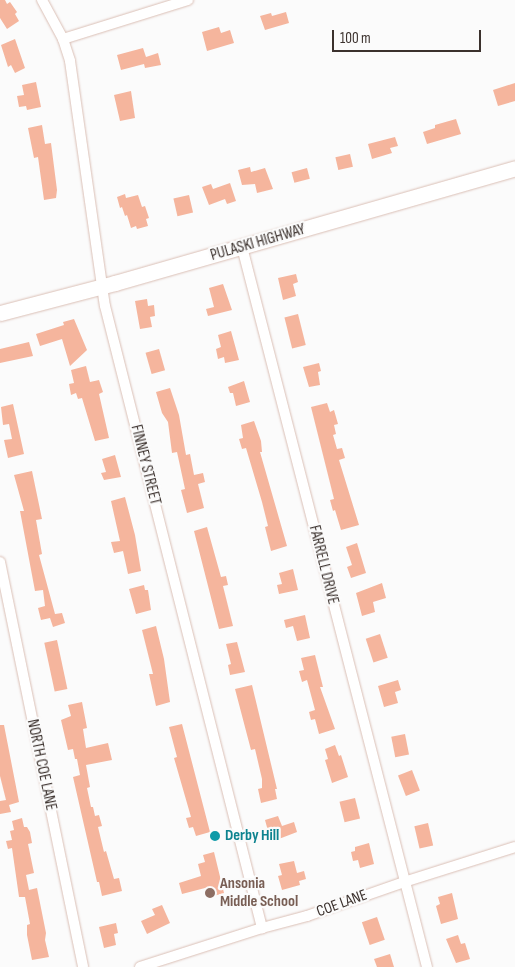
<!DOCTYPE html>
<style>
body{margin:0}
#map{position:relative;width:515px;height:967px;overflow:hidden;background:#fbfbfb;font-family:"Sofia Sans Condensed",sans-serif}
div>[style]{position:absolute}
.building>*{inset:0;background:#f5b59d;transform-origin:0 0}
.roads{filter:drop-shadow(0 0 1px #dabfb5) drop-shadow(0 0 1px #dabfb5)}
.street>*{height:10px;margin:-5px;padding:0 5px;transform-origin:5px;border-radius:5px;background:#fff}
.secondary>*{height:15px;margin:-7.5px;padding:0 7.5px;transform-origin:7.5px;border-radius:7.5px;background:#fff}
.dots>*{width:14px;height:14px;translate:-50% -50%;box-sizing:border-box;border:2px solid #fbfbfb;border-radius:50%}
span{translate:-50% -50%;white-space:nowrap;text-align:center;line-height:1.15;-webkit-text-stroke:4.5px #fbfbfb;paint-order:stroke}
.street-label{font-size:16px;color:#3b312d}
.culture-label{font-size:16px;color:#0d838f;font-weight:700}
.left{translate:0 -50%;text-align:left}
.education-label{font-size:16px;color:#785e54;font-weight:700}
.scale{position:absolute;left:332px;top:30px;width:149px;height:22px;box-sizing:border-box;border:2px solid #3b312d;border-top:0;padding-left:6px;font-size:15px;line-height:18px;white-space:nowrap;color:#3b312d;-webkit-text-stroke:4px #fbfbfb;paint-order:stroke}
</style>
<div id="map">
<div class="building">
<i style="clip-path:polygon(0 0,5px 0,7px 4px,10px 2px,17px 12px,15px 14px,19px 21px,7px 29px,0 18px)"></i>
<i style="clip-path:polygon(286px 12px,289px 23px,265px 30px,260px 16px,271px 13px,272px 16px)"></i>
<i style="clip-path:polygon(219px 27px,221px 33px,230px 30px,234px 43px,207px 51px,202px 32px)"></i>
<i style="clip-path:polygon(15px 39px,25px 68px,15px 73px,11px 65px,8px 67px,1px 45px)"></i>
<i style="clip-path:polygon(143px 48px,146px 57px,158px 53px,161px 65px,145px 68px,144px 64px,121px 70px,117px 55px)"></i>
<i style="clip-path:polygon(36px 82px,41px 107px,27px 110px,26px 106px,19px 107px,17px 96px,24px 95px,22px 85px)"></i>
<i style="clip-path:polygon(515px 83px,515px 101px,498px 106px,493px 90px)"></i>
<i style="clip-path:polygon(131px 91px,135px 118px,120px 121px,114px 95px)"></i>
<i style="clip-path:polygon(456px 119px,461px 134px,427px 144px,423px 132px,435px 128px,435px 125px)"></i>
<i style="clip-path:polygon(42px 125px,45px 144px,51px 143px,57px 190px,56px 198px,44px 200px,38px 157px,34px 158px,28px 128px)"></i>
<i style="clip-path:polygon(395px 137px,398px 146px,390px 148px,392px 153px,372px 159px,368px 144px)"></i>
<i style="left:350px;top:154px;width:13px;height:15px;rotate:77deg"></i>
<i style="clip-path:polygon(250px 167px,251px 172px,265px 168px,273px 189px,257px 193px,255px 184px,242px 185px,238px 170px)"></i>
<i style="left:307px;top:168px;width:11px;height:16px;rotate:75deg"></i>
<i style="clip-path:polygon(230px 183px,236px 201px,227px 204px,225px 199px,209px 205px,202px 187px,211px 184px,213px 189px)"></i>
<i style="clip-path:polygon(125px 194px,126px 198px,138px 195px,142px 207px,145px 206px,149px 218px,146px 219px,148px 226px,137px 229px,136px 226px,131px 228px,127px 215px,125px 216px,122px 207px,120px 208px,117px 197px)"></i>
<i style="left:189px;top:195px;width:18px;height:16px;rotate:77deg"></i>
<i style="clip-path:polygon(296px 274px,298px 282px,293px 284px,296px 296px,283px 300px,278px 278px)"></i>
<i style="clip-path:polygon(223px 284px,232px 310px,208px 316px,206px 309px,214px 307px,209px 288px)"></i>
<i style="clip-path:polygon(147px 299px,148px 306px,154px 305px,155px 316px,150px 317px,152px 327px,140px 329px,135px 301px)"></i>
<i style="left:298px;top:314px;width:32px;height:14px;rotate:76deg"></i>
<i style="clip-path:polygon(74px 319px,87px 350px,70px 366px,62px 339px,40px 346px,36px 334px,64px 325px,63px 322px)"></i>
<i style="clip-path:polygon(231px 331px,239px 360px,225px 363px,224px 357px,218px 359px,216px 349px,221px 347px,218px 335px)"></i>
<i style="clip-path:polygon(29px 342px,33px 356px,0 363px,0 349px)"></i>
<i style="left:159px;top:349px;width:22px;height:14px;rotate:74deg"></i>
<i style="clip-path:polygon(319px 363px,321px 371px,318px 372px,320px 385px,309px 387px,303px 367px)"></i>
<i style="clip-path:polygon(86px 366px,90px 382px,99px 380px,103px 392px,99px 394px,109px 438px,95px 441px,82px 398px,78px 399px,76px 393px,71px 395px,69px 384px,74px 383px,71px 370px)"></i>
<i style="clip-path:polygon(244px 381px,250px 402px,236px 406px,233px 393px,230px 393px,228px 387px)"></i>
<i style="clip-path:polygon(170px 388px,179px 415px,186px 455px,190px 454px,194px 475px,203px 473px,205px 482px,198px 484px,204px 508px,187px 513px,181px 490px,185px 489px,177px 452px,172px 453px,168px 422px,162px 413px,156px 392px)"></i>
<i style="clip-path:polygon(327px 403px,330px 412px,334px 410px,338px 424px,334px 425px,336px 434px,333px 435px,337px 449px,342px 448px,345px 458px,339px 460px,359px 525px,341px 530px,335px 510px,333px 511px,330px 500px,334px 499px,311px 407px)"></i>
<i style="clip-path:polygon(13px 404px,24px 454px,8px 458px,4px 440px,12px 439px,9px 424px,3px 425px,1px 407px)"></i>
<i style="clip-path:polygon(254px 421px,261px 441px,262px 452px,260px 452px,287px 546px,271px 551px,265px 527px,268px 526px,262px 502px,246px 448px,242px 449px,239px 439px,243px 438px,241px 425px)"></i>
<i style="clip-path:polygon(115px 455px,121px 477px,104px 480px,101px 473px,106px 472px,102px 459px)"></i>
<i style="clip-path:polygon(32px 471px,42px 519px,36px 520px,42px 554px,39px 555px,55px 614px,62px 613px,65px 623px,53px 627px,50px 618px,41px 620px,38px 608px,45px 606px,43px 590px,35px 591px,20px 511px,24px 511px,14px 475px)"></i>
<i style="clip-path:polygon(125px 497px,135px 535px,141px 571px,128px 574px,123px 551px,114px 553px,111px 542px,120px 541px,111px 501px)"></i>
<i style="clip-path:polygon(207px 527px,221px 577px,226px 576px,228px 585px,223px 586px,233px 626px,219px 629px,194px 531px)"></i>
<i style="clip-path:polygon(357px 543px,366px 573px,351px 578px,347px 567px,352px 565px,346px 547px)"></i>
<i style="clip-path:polygon(293px 569px,298px 590px,279px 594px,277px 585px,282px 584px,279px 573px)"></i>
<i style="clip-path:polygon(382px 583px,386px 598px,373px 602px,375px 612px,362px 616px,356px 593px)"></i>
<i style="clip-path:polygon(144px 585px,145px 590px,148px 590px,151px 610px,136px 614px,129px 589px)"></i>
<i style="clip-path:polygon(305px 615px,310px 638px,297px 641px,293px 626px,286px 628px,284px 620px)"></i>
<i style="clip-path:polygon(156px 626px,164px 659px,170px 702px,156px 706px,149px 674px,153px 674px,142px 630px)"></i>
<i style="left:380px;top:634px;width:25px;height:15px;rotate:72deg"></i>
<i style="left:57px;top:640px;width:50px;height:13px;rotate:78deg"></i>
<i style="clip-path:polygon(237px 642px,245px 672px,230px 675px,228px 665px,231px 664px,226px 644px)"></i>
<i style="clip-path:polygon(315px 655px,323px 687px,320px 687px,335px 729px,319px 734px,315px 719px,311px 720px,309px 712px,315px 710px,307px 680px,302px 682px,299px 671px,304px 670px,301px 658px)"></i>
<i style="clip-path:polygon(398px 680px,401px 690px,395px 692px,398px 703px,384px 707px,378px 686px)"></i>
<i style="clip-path:polygon(252px 685px,277px 789px,275px 789px,277px 799px,261px 803px,258px 789px,262px 788px,262px 779px,255px 749px,251px 750px,235px 689px)"></i>
<i style="clip-path:polygon(82px 702px,87px 728px,83px 729px,86px 748px,108px 743px,112px 760px,86px 765px,90px 787px,87px 788px,91px 807px,93px 807px,95px 816px,99px 815px,102px 826px,98px 827px,104px 852px,106px 851px,114px 879px,119px 878px,122px 891px,102px 896px,99px 882px,97px 882px,73px 777px,80px 775px,77px 759px,75px 759px,73px 749px,68px 750px,61px 720px,71px 716px,68px 705px)"></i>
<i style="clip-path:polygon(182px 724px,210px 832px,196px 836px,193px 827px,189px 828px,186px 818px,191px 817px,174px 758px,177px 757px,169px 727px)"></i>
<i style="clip-path:polygon(0 725px,4px 725px,19px 802px,9px 805px,11px 812px,0 814px,0 801px,6px 800px,0 776px)"></i>
<i style="left:405px;top:734px;width:21px;height:14px;rotate:79deg"></i>
<i style="clip-path:polygon(335px 745px,339px 756px,341px 755px,348px 777px,332px 783px,325px 760px,328px 759px,325px 749px)"></i>
<i style="left:412px;top:770px;width:22px;height:15px;rotate:69deg"></i>
<i style="left:355px;top:798px;width:21px;height:16px;rotate:76deg"></i>
<i style="clip-path:polygon(278px 816px,282px 826px,294px 822px,297px 832px,271px 842px,265px 820px)"></i>
<i style="clip-path:polygon(22px 818px,24px 827px,27px 827px,30px 832px,32px 843px,28px 844px,34px 873px,26px 875px,29px 890px,37px 888px,46px 933px,45px 940px,49px 957px,32px 960px,27px 935px,27px 925px,30px 924px,25px 897px,19px 897px,12px 848px,8px 849px,6px 841px,12px 840px,10px 831px,14px 830px,12px 821px)"></i>
<i style="left:428px;top:823px;width:23px;height:14px;rotate:77deg"></i>
<i style="clip-path:polygon(369px 843px,374px 864px,360px 868px,358px 860px,353px 861px,351px 852px,355px 851px,355px 847px)"></i>
<i style="clip-path:polygon(214px 852px,224px 893px,207px 898px,205px 888px,182px 894px,179px 883px,201px 876px,198px 864px,205px 862px,203px 855px)"></i>
<i style="clip-path:polygon(294px 861px,297px 873px,304px 871px,306px 879px,299px 881px,300px 885px,282px 890px,278px 876px,282px 875px,279px 864px)"></i>
<i style="clip-path:polygon(452px 893px,458px 919px,441px 924px,436px 906px,440px 904px,438px 897px)"></i>
<i style="clip-path:polygon(162px 905px,170px 923px,147px 934px,141px 921px,155px 915px,152px 909px)"></i>
<i style="left:377px;top:917px;width:24px;height:16px;rotate:71deg"></i>
<i style="clip-path:polygon(116px 923px,118px 933px,114px 934px,116px 945px,104px 948px,99px 927px)"></i>
<i style="clip-path:polygon(458px 935px,461px 944px,465px 943px,470px 959px,456px 963px,446px 939px)"></i>
<i style="clip-path:polygon(390px 954px,394px 967px,377px 967px,374px 959px)"></i>
</div>
<div class="roads">
<div class="street">
<i style="left:42px;top:0;width:44px;rotate:61.7deg"></i>
<i style="left:63px;top:39px;width:23px;rotate:72deg"></i>
<i style="left:70px;top:61px;width:247px;rotate:81.9deg"></i>
<i style="left:105px;top:306px;width:642px;rotate:75.83deg"></i>
<i style="left:63px;top:39px;width:131px;rotate:-17.3deg"></i>
<i style="left:242px;top:247px;width:743px;rotate:75.59deg"></i>
<i style="left:0;top:562px;width:413px;rotate:78.4deg"></i>
<i style="left:140px;top:967px;width:128px;rotate:-17.7deg"></i>
<i style="left:262px;top:928px;width:47px;rotate:-14.9deg"></i>
<i style="left:307px;top:916px;width:103px;rotate:-19.3deg"></i>
<i style="left:404px;top:882px;width:116px;rotate:-17.5deg"></i>
</div>
<div class="secondary">
<i style="left:0;top:313px;width:119px;rotate:-14.6deg"></i>
<i style="left:115px;top:283px;width:416px;rotate:-16deg"></i>
</div>
</div>
<div class="dots">
<i style="left:215px;top:836px;background:#0f9aa8"></i>
<i style="left:210px;top:893px;background:#8d6e63"></i>
</div>
<div class="street-label">
<span style="left:258px;top:243px;rotate:-16deg">PULASKI HIGHWAY</span>
<span style="left:145px;top:465px;rotate:76deg">FINNEY STREET</span>
<span style="left:323px;top:565px;rotate:76deg">FARRELL DRIVE</span>
<span style="left:41px;top:765px;rotate:78deg">NORTH COE LANE</span>
<span style="left:342px;top:904px;rotate:-20deg">COE LANE</span>
</div>
<div class="culture-label">
<span class="left" style="left:225px;top:836px">Derby Hill</span>
</div>
<div class="education-label">
<span class="left" style="left:220px;top:893px">Ansonia<br>Middle School</span>
</div>
<div class="scale">100 m</div>
</div>
